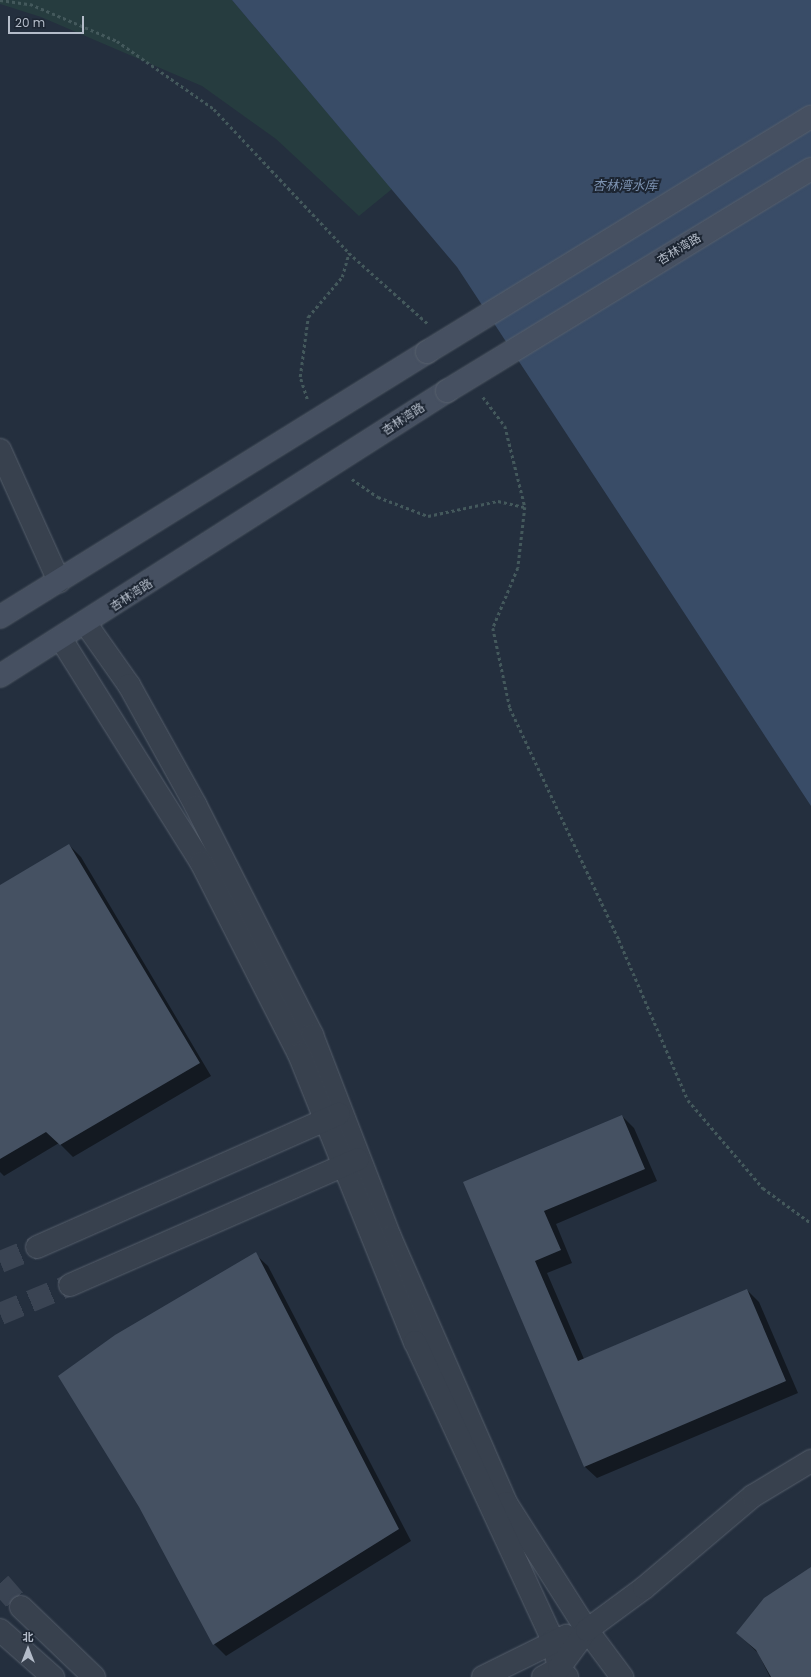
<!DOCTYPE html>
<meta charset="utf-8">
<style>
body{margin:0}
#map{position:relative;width:811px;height:1677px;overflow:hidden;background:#242f3e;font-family:Poppins,"Noto Sans SC",sans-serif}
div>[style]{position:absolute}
.green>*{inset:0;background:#263c3f}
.water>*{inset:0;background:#394c67}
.shadow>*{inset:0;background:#0007}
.building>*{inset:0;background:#455162}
.minor-tunnel>*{height:22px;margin-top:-11px;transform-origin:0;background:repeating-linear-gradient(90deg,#3a4453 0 22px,transparent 0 33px)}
.tertiary-tunnel>*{height:22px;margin-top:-11px;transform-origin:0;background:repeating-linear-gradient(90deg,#3a4453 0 22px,transparent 0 33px)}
.path>*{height:2.5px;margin-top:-1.25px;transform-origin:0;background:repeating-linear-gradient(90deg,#44595c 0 3px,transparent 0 6px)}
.roads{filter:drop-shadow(0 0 1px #565f6c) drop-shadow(0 0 1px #565f6c)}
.minor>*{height:22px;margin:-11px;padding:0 11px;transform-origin:11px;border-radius:11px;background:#38414e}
.tertiary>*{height:22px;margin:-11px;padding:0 11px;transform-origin:11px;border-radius:11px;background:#38414e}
.secondary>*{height:22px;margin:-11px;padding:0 11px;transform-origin:11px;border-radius:11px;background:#465061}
.bridges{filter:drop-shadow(0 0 1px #565f6c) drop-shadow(0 0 1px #565f6c)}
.secondary-bridge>*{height:22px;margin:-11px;padding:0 11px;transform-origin:11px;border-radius:11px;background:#465061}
span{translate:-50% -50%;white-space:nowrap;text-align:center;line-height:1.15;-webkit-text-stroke:4px #1d2633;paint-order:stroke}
.street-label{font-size:12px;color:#b4bcc9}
.water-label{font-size:13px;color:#7c92b1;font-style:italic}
.north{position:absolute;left:8px;top:1629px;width:40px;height:40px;-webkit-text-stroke:3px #1d2633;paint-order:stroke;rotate:0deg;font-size:11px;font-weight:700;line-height:16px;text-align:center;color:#b4bcc9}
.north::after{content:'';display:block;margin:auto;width:14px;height:18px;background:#b4bcc9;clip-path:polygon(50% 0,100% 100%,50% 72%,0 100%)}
.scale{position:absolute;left:8px;top:16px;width:76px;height:18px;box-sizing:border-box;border:2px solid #b4bcc9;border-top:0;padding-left:5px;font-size:12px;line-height:14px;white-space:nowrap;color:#b4bcc9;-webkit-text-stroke:3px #1d2633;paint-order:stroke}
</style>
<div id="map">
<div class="green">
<i style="clip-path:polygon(0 0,232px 0,392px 189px,359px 216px,276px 139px,202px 86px,41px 17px,0 4px)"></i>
</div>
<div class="water">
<i style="clip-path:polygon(232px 0,811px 0,811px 806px,457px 267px)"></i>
</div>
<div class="shadow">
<i style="clip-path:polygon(69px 845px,81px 857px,211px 1076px,73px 1157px,59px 1143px,4px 1176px,0 1172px,0 886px)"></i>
<i style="clip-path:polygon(622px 1116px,634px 1128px,657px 1181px,556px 1224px,572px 1263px,547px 1273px,584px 1359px,747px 1290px,759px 1302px,798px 1393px,597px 1478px,584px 1466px,464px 1183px)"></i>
<i style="clip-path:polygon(255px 1254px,268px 1266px,411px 1541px,226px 1656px,214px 1644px)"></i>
<i style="clip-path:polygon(811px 1568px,811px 1677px,770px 1677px,758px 1653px,737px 1633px)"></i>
</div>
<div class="building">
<i style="clip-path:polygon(69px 844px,200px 1063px,60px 1145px,46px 1132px,0 1159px,0 885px)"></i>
<i style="clip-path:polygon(622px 1115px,645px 1169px,544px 1211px,561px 1250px,535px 1261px,578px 1361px,747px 1289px,786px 1381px,584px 1467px,463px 1182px)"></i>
<i style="clip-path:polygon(256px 1252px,399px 1529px,213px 1645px,139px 1507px,58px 1376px,115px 1335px)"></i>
<i style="clip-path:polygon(811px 1567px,811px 1677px,771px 1677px,756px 1650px,736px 1633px,764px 1598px)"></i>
</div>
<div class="minor-tunnel">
<i style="left:0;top:1262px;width:40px;rotate:-22deg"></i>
<i style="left:0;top:1314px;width:76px;rotate:-22.5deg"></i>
</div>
<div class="tertiary-tunnel">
<i style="left:0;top:1583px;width:32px;rotate:49deg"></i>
</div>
<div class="path">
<i style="left:0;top:0;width:30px;rotate:8deg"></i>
<i style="left:30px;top:4px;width:95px;rotate:23deg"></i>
<i style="left:117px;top:41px;width:118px;rotate:35deg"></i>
<i style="left:214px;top:109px;width:197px;rotate:46.8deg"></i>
<i style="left:349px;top:253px;width:106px;rotate:41.9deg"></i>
<i style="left:483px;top:397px;width:36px;rotate:53deg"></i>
<i style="left:505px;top:426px;width:83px;rotate:76.1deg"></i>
<i style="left:525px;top:507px;width:61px;rotate:96.5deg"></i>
<i style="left:518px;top:568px;width:65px;rotate:112.6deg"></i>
<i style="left:493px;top:628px;width:82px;rotate:78deg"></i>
<i style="left:510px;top:708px;width:256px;rotate:64.8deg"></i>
<i style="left:619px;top:940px;width:174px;rotate:66.7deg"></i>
<i style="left:688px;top:1100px;width:116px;rotate:49.6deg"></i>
<i style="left:763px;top:1188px;width:59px;rotate:36.1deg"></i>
<i style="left:307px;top:399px;width:23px;rotate:-108deg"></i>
<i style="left:300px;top:377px;width:61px;rotate:-82.4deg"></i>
<i style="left:308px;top:317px;width:52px;rotate:-49.6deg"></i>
<i style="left:342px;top:277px;width:25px;rotate:-74deg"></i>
<i style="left:352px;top:479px;width:32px;rotate:35deg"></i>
<i style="left:378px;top:497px;width:53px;rotate:20.8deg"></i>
<i style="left:428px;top:516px;width:72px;rotate:-12.1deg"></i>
<i style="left:498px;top:501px;width:28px;rotate:13deg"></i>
</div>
<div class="roads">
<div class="minor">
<i style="left:0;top:450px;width:144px;rotate:65.8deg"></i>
<i style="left:86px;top:624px;width:75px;rotate:54.8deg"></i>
<i style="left:129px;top:685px;width:138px;rotate:61deg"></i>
<i style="left:196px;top:806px;width:257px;rotate:63.1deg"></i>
<i style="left:312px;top:1035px;width:217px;rotate:68.9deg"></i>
<i style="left:390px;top:1237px;width:290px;rotate:66.4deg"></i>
<i style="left:506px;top:1503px;width:151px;rotate:57.5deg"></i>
<i style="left:587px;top:1630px;width:59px;rotate:53.3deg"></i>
<i style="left:61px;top:639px;width:263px;rotate:57.9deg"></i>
<i style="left:201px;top:862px;width:216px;rotate:63deg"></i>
<i style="left:299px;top:1054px;width:310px;rotate:68.1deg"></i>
<i style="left:415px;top:1342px;width:328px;rotate:65.2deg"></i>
<i style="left:553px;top:1640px;width:29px;rotate:78deg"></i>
<i style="left:559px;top:1668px;width:12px;rotate:48deg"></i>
<i style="left:37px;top:1247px;width:330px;rotate:-23.8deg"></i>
<i style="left:70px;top:1285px;width:314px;rotate:-23.6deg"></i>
<i style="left:483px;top:1677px;width:93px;rotate:-26.3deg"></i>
<i style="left:543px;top:1677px;width:18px;rotate:-29deg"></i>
<i style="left:559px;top:1668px;width:47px;rotate:-53.6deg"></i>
<i style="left:587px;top:1630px;width:71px;rotate:-36.4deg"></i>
<i style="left:644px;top:1588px;width:143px;rotate:-40.2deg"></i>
<i style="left:753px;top:1496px;width:68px;rotate:-31.1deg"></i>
</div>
<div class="tertiary">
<i style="left:21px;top:1607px;width:101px;rotate:43.8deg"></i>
<i style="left:0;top:1630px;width:71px;rotate:41.6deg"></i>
</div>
<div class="secondary">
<i style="left:0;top:617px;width:503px;rotate:-31.82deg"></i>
<i style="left:0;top:676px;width:530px;rotate:-32.52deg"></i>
</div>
</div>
<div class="bridges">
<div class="secondary-bridge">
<i style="left:427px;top:352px;width:450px;rotate:-31.5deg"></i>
<i style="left:447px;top:391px;width:426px;rotate:-31.4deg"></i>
</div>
</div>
<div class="street-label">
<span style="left:679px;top:249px;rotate:-31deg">杏林湾路</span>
<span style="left:403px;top:419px;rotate:-33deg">杏林湾路</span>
<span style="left:131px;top:595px;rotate:-33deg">杏林湾路</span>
</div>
<div class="water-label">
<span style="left:625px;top:186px">杏林湾水库</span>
</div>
<div class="north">北</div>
<div class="scale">20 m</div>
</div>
